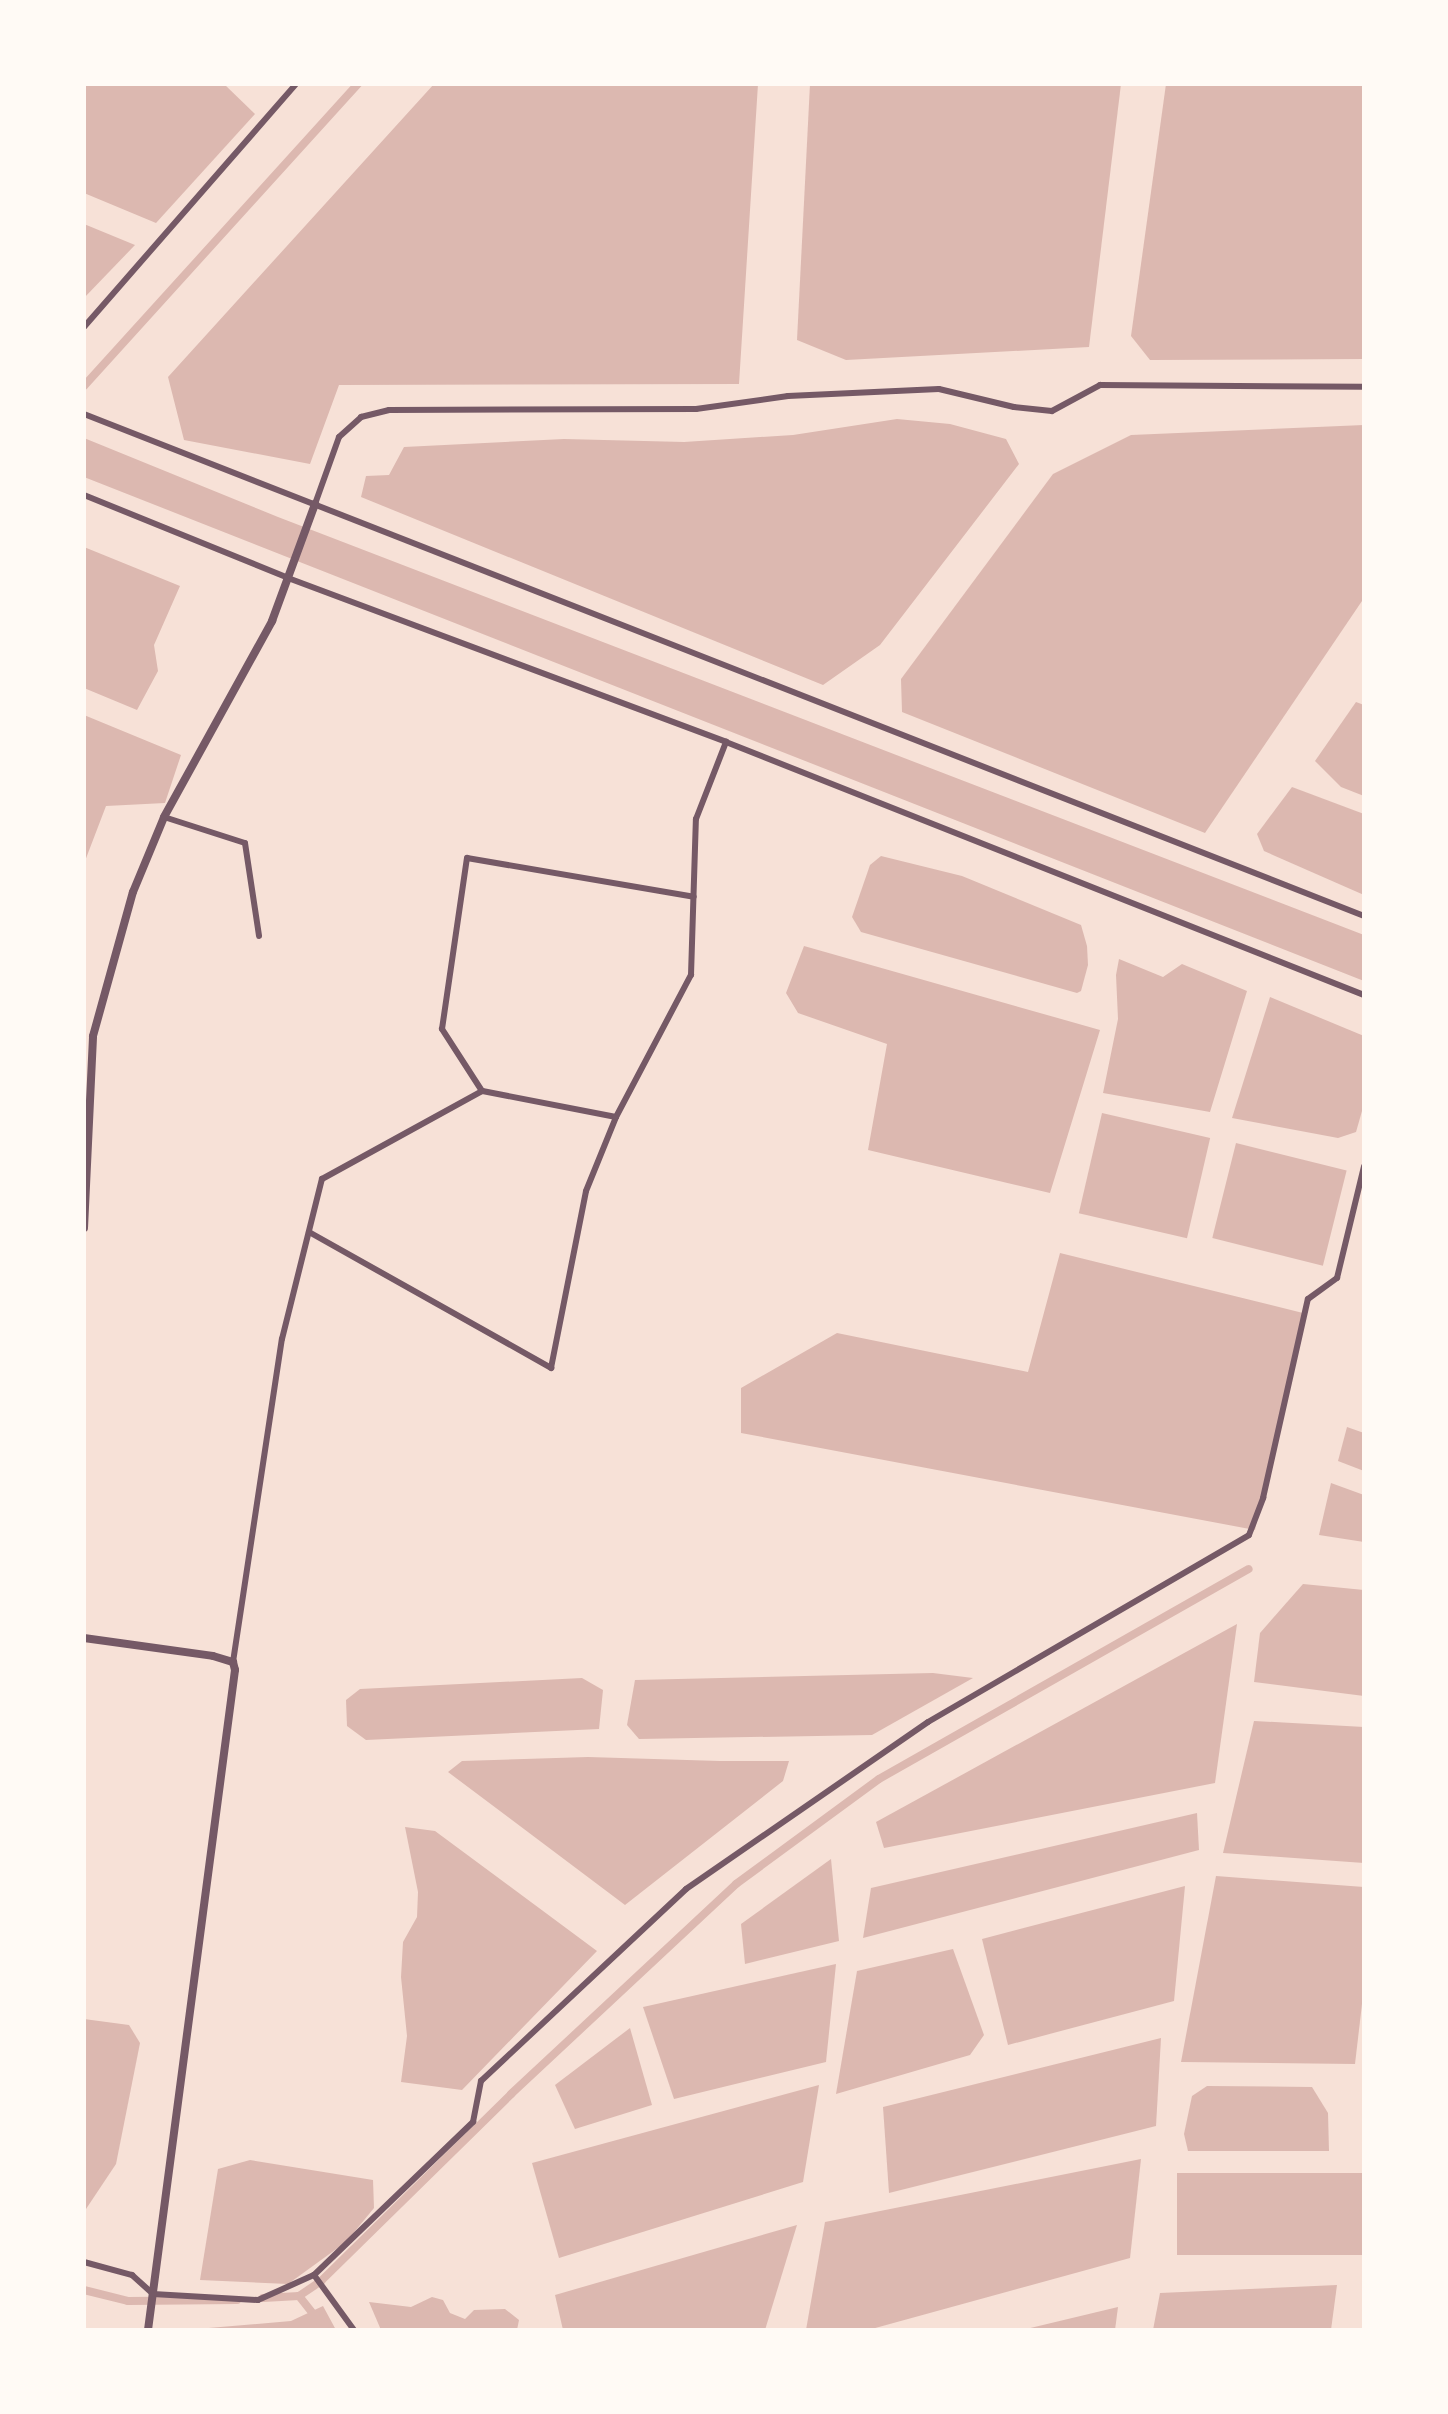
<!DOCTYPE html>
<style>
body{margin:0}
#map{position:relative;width:1448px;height:2414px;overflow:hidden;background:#f7e1d7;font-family:Lato,sans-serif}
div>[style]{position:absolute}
.water>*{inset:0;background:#dcb8b0;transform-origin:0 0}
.stream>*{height:8px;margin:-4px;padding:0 4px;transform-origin:4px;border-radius:4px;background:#dcb8b0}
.service>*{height:6px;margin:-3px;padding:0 3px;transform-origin:3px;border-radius:3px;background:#755966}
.minor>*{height:8px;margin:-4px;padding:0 4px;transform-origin:4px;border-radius:4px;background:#755966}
span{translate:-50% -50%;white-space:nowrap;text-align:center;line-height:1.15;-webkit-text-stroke:6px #fffaf5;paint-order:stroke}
.frame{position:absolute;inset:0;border:86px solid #fffaf5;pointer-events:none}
</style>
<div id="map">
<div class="water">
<i style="clip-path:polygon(84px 84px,224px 84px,255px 114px,156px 223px,84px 193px)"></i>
<i style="clip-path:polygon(434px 84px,758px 84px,739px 384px,339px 385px,310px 464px,184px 440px,168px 377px)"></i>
<i style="clip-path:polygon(810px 84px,1121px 84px,1089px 347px,846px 360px,797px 340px)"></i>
<i style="clip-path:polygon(1166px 84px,1364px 84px,1364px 359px,1150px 360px,1131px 336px)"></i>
<i style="clip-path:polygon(84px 224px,135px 245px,84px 298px)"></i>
<i style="clip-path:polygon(897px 419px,950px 424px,1006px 439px,1019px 464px,880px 645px,823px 685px,361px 497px,366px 476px,389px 475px,404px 447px,564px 439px,684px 442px,793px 435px)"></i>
<i style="clip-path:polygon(1364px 425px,1364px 598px,1205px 833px,902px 712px,901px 679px,1053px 474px,1131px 435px)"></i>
<i style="clip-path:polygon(84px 438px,278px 517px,1364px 935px,1364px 981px,84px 477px)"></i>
<i style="clip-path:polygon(84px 547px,180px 586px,154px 645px,158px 671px,137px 710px,84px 688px)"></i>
<i style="clip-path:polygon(1356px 702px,1364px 705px,1364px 796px,1341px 787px,1315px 761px)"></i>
<i style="clip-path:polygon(84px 715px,181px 755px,165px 803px,106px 806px,85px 861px)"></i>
<i style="clip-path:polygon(1292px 787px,1364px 814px,1364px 895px,1264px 851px,1257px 834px)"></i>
<i style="clip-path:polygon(881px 856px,962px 876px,1081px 925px,1087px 946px,1088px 965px,1081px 991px,1077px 993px,861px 932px,852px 917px,870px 865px)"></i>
<i style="clip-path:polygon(804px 946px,1100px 1030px,1050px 1193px,868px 1150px,887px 1044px,798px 1013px,786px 993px)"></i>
<i style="clip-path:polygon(1119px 959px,1163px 977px,1182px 964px,1247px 991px,1210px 1112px,1103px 1093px,1118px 1019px,1116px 975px)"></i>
<i style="clip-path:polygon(1270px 997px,1364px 1036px,1364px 1104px,1356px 1132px,1338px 1138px,1232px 1118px)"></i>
<i style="left:1102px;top:1113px;width:111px;height:103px;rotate:13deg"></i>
<i style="left:1236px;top:1143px;width:114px;height:98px;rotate:14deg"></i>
<i style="clip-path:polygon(1060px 1253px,1303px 1313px,1255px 1530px,741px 1433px,741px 1388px,837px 1333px,1028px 1372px)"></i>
<i style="clip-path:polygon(1347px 1427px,1364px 1433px,1364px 1471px,1338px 1461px)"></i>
<i style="clip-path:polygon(1331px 1483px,1364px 1495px,1364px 1542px,1319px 1535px)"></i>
<i style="clip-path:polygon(1303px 1584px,1364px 1590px,1364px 1696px,1254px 1682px,1260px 1633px)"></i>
<i style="clip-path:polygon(1237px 1624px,1215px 1783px,884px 1848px,876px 1822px)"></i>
<i style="clip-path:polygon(933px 1673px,973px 1678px,872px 1735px,639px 1739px,627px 1725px,635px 1680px)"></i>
<i style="clip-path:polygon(582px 1678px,603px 1690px,599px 1729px,366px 1740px,347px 1726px,346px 1700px,360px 1689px)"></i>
<i style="clip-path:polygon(1254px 1721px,1364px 1727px,1364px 1863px,1223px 1853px)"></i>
<i style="clip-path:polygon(588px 1757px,720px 1761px,789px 1761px,783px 1781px,625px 1905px,448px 1772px,462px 1761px)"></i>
<i style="clip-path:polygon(1197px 1813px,1199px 1850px,863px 1938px,871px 1888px)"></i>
<i style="clip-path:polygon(405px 1827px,435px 1831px,597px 1951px,462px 2090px,401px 2082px,407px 2036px,401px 1977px,403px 1942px,417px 1917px,418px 1892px)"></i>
<i style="clip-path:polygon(831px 1859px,839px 1941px,745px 1964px,741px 1924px)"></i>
<i style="clip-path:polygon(1216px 1876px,1364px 1887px,1364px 1987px,1355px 2064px,1181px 2062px)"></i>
<i style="clip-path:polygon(1185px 1886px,1174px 2001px,1008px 2045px,982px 1939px)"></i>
<i style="clip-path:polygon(953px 1949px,984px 2035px,970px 2055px,836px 2094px,857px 1971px)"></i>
<i style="clip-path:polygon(836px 1964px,826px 2062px,674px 2099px,643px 2007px)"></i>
<i style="clip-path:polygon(84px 2019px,129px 2025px,140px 2043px,116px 2164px,84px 2212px)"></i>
<i style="clip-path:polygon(630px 2028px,652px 2105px,575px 2129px,555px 2085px)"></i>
<i style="clip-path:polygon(1161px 2038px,1156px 2126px,889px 2193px,883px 2107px)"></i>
<i style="clip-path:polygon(819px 2085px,803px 2182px,559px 2258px,532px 2163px)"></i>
<i style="clip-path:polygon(1207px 2086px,1312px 2087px,1328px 2113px,1329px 2151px,1188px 2151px,1184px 2134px,1192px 2096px)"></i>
<i style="clip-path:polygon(1141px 2159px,1130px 2258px,868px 2330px,806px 2330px,825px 2222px)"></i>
<i style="clip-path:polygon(250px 2160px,373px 2180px,374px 2208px,346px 2242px,288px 2284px,200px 2280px,218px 2169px)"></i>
<i style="left:1364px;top:2173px;width:82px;height:187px;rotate:90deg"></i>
<i style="clip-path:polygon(797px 2225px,765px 2330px,563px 2330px,555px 2295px)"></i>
<i style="clip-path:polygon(1337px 2285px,1331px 2330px,1153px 2330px,1160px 2293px)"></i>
<i style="clip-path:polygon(432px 2297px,443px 2300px,450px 2313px,465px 2319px,474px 2310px,505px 2309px,519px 2320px,517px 2330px,381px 2330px,369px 2302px,411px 2307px)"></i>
<i style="clip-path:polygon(323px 2306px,336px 2330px,185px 2330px,291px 2321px)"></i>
<i style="clip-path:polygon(1118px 2307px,1115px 2330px,1022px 2330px)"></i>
</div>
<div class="stream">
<i style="left:84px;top:386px;width:408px;rotate:-47.8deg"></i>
<i style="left:84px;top:2290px;width:45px;rotate:14deg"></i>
<i style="left:128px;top:2301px;width:109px;rotate:-0.5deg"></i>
<i style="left:299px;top:2296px;width:43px;rotate:51.5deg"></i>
<i style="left:263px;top:2298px;width:36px;rotate:-3deg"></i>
<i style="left:299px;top:2296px;width:27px;rotate:-34deg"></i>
<i style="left:321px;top:2281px;width:267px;rotate:-44.5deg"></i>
<i style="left:511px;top:2094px;width:308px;rotate:-43deg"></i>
<i style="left:736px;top:1884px;width:177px;rotate:-36.3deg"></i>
<i style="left:879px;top:1779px;width:425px;rotate:-29.6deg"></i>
</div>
<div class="service">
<i style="left:84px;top:327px;width:322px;rotate:-48.9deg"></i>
<i style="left:84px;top:414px;width:1375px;rotate:21.41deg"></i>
<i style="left:84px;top:495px;width:220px;rotate:22.1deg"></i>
<i style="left:288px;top:578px;width:468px;rotate:20.5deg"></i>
<i style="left:726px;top:742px;width:686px;rotate:21.63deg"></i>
<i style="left:315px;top:504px;width:71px;rotate:-70.3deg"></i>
<i style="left:339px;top:437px;width:30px;rotate:-42deg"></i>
<i style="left:361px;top:417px;width:29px;rotate:-14deg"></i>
<i style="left:389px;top:410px;width:307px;rotate:-0.2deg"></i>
<i style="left:696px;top:409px;width:93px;rotate:-8deg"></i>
<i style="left:788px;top:396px;width:151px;rotate:-2.7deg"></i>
<i style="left:939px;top:389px;width:77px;rotate:13.5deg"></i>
<i style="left:1014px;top:407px;width:38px;rotate:6deg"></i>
<i style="left:1052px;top:411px;width:55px;rotate:-28.4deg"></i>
<i style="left:1100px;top:385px;width:264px;rotate:0.4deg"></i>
<i style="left:164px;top:817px;width:85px;rotate:17.8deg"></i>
<i style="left:245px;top:843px;width:94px;rotate:81.4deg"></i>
<i style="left:616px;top:1117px;width:136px;rotate:-169deg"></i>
<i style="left:482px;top:1091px;width:74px;rotate:-122.8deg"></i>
<i style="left:442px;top:1029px;width:173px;rotate:-81.7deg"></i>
<i style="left:467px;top:858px;width:230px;rotate:9.7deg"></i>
<i style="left:309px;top:1232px;width:278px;rotate:29.3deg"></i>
<i style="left:551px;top:1368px;width:180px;rotate:-78.8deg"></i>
<i style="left:586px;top:1191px;width:80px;rotate:-67.9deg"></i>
<i style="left:616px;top:1117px;width:161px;rotate:-62.2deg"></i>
<i style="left:691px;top:975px;width:156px;rotate:-88.2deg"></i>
<i style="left:696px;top:819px;width:83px;rotate:-68.7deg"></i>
<i style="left:233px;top:1662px;width:327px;rotate:-81.4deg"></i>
<i style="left:282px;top:1339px;width:165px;rotate:-76deg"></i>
<i style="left:322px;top:1179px;width:183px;rotate:-28.8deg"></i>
<i style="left:84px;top:2262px;width:50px;rotate:15.2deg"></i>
<i style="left:132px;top:2275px;width:28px;rotate:42deg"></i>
<i style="left:153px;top:2294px;width:105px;rotate:3.3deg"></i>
<i style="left:258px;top:2300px;width:61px;rotate:-24.1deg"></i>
<i style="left:314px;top:2275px;width:221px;rotate:-43.9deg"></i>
<i style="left:473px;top:2122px;width:42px;rotate:-79deg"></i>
<i style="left:481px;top:2081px;width:281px;rotate:-43.1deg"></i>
<i style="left:686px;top:1889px;width:294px;rotate:-34.6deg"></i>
<i style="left:928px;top:1722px;width:371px;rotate:-30.2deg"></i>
<i style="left:1249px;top:1535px;width:40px;rotate:-69deg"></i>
<i style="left:1263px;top:1498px;width:204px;rotate:-77.3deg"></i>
<i style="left:1308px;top:1299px;width:36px;rotate:-36deg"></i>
<i style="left:1337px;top:1278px;width:115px;rotate:-76.4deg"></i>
<i style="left:314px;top:2275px;width:68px;rotate:54deg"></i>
</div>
<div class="minor">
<i style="left:84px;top:1228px;width:192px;rotate:-87.3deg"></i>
<i style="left:93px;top:1036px;width:149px;rotate:-74.5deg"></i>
<i style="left:133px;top:892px;width:81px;rotate:-67.5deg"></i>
<i style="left:164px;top:817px;width:224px;rotate:-61.1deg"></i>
<i style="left:272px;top:621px;width:125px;rotate:-69.8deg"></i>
<i style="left:84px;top:1638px;width:130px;rotate:7.9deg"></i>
<i style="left:213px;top:1656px;width:21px;rotate:17deg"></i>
<i style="left:233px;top:1662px;width:8px;rotate:76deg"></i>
<i style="left:235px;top:1670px;width:666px;rotate:97.51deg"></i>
</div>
<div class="frame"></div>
</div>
